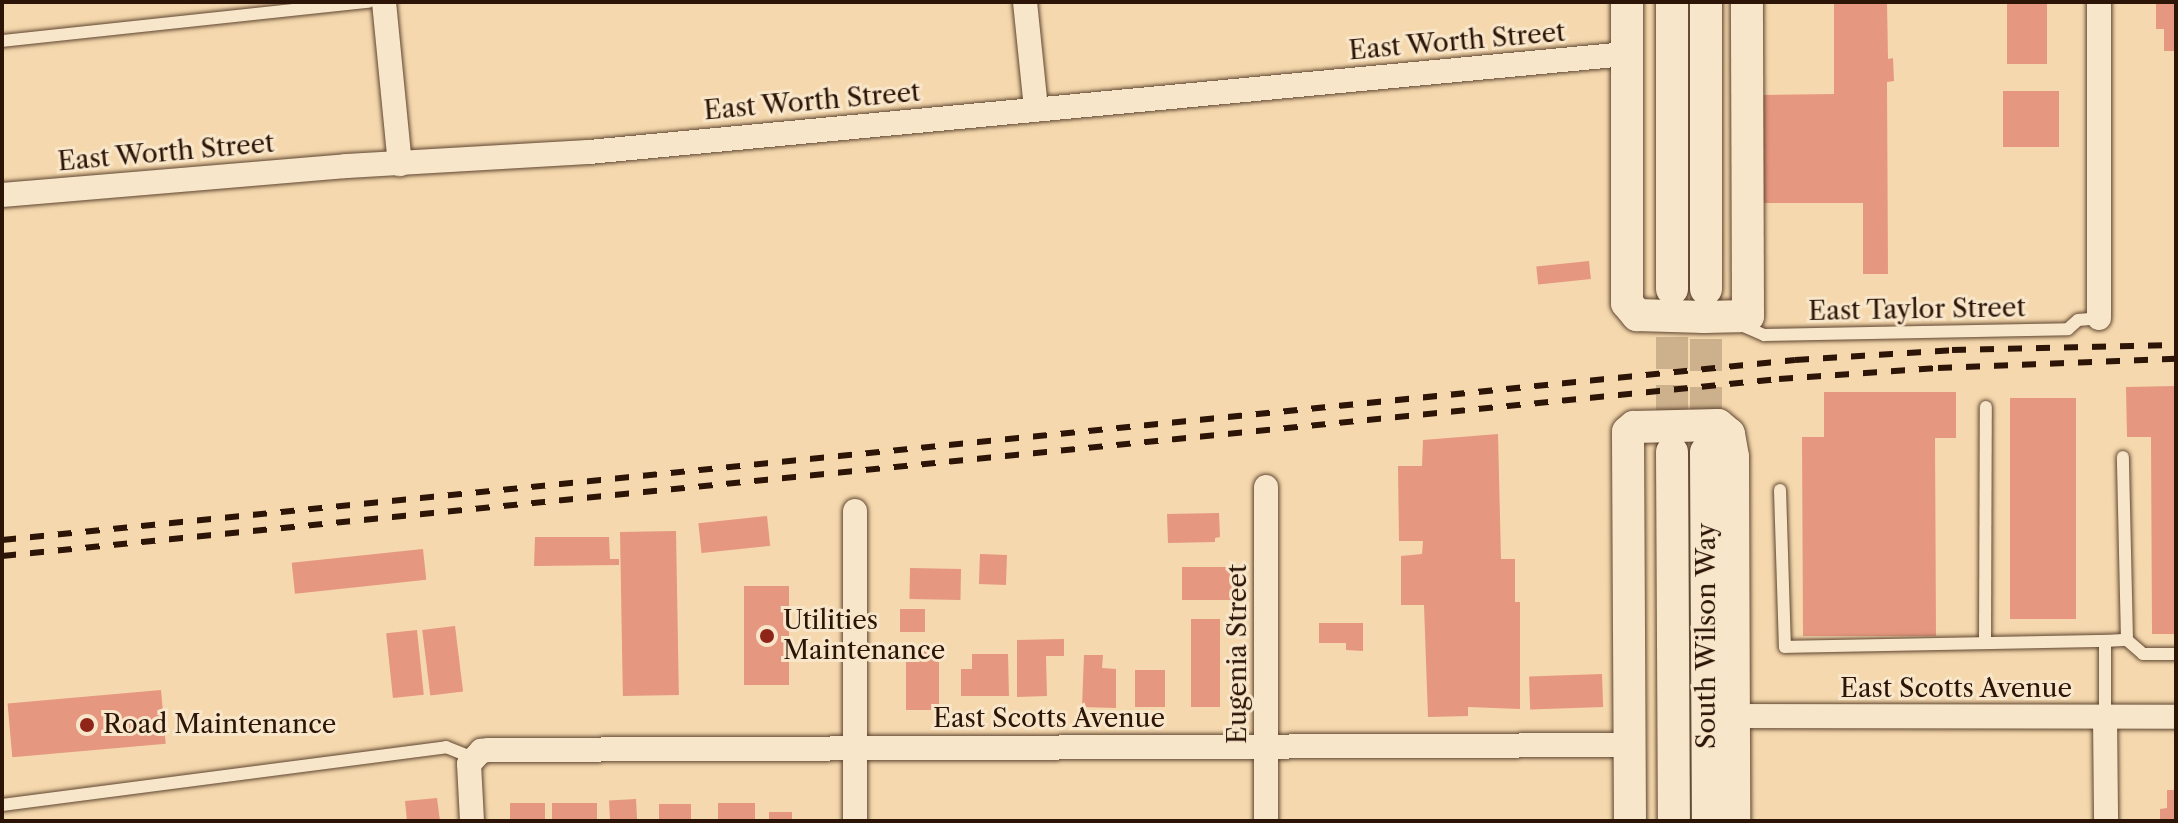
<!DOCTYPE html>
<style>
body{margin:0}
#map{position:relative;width:2178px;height:823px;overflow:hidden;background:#f5d8ad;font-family:"Libre Caslon Text",serif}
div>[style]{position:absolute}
.building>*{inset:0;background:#e5977f;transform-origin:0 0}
.secondary-tunnel>*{height:32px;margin-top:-16px;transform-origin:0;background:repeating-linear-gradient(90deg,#cdb18c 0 32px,transparent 0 48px)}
.roads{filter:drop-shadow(0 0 2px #5e4530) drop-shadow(0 0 2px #5e4530)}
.lane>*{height:12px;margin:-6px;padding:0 6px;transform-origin:6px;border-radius:6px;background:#f8e6ca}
.street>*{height:24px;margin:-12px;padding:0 12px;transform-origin:12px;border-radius:12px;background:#f8e6ca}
.secondary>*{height:32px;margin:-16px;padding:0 16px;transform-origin:16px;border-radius:16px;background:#f8e6ca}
.rail>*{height:6px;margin-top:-3px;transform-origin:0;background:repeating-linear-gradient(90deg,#2c1407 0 14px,transparent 0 28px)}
.dots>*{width:22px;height:22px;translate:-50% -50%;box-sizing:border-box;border:4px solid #f8e6ca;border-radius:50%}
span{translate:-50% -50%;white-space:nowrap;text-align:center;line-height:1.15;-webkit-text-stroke:6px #f8e6ca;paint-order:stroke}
.street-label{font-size:26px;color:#2c1407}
.poi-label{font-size:26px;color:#2c1407}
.left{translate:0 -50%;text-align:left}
.frame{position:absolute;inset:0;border:4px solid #2c1407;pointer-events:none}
</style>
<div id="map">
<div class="building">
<i style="clip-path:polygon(1834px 2px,1887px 2px,1888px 59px,1893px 58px,1894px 81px,1887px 82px,1888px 274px,1863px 274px,1863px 203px,1758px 203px,1757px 95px,1834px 94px)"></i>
<i style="left:2007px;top:2px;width:40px;height:62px"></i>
<i style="clip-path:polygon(2156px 2px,2176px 2px,2176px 51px,2164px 51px,2164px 29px,2156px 29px)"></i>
<i style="left:2059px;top:91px;width:56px;height:56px;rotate:90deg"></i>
<i style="left:1589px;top:261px;width:18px;height:53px;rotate:84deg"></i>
<i style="clip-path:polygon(2176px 386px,2176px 634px,2152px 634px,2151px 437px,2127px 437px,2126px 387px)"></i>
<i style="clip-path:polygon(1824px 392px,1956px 392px,1956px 438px,1935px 438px,1936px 636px,1803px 636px,1802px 437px,1824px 437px)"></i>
<i style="left:2076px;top:398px;width:221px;height:66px;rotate:90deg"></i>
<i style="clip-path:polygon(1498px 434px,1501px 559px,1515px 559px,1515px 602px,1520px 602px,1520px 709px,1468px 707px,1468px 716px,1428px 717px,1424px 605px,1401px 605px,1401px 556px,1422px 554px,1423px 541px,1399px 541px,1398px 466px,1422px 466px,1423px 440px)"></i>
<i style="clip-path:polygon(1219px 513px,1220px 537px,1215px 538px,1215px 542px,1168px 543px,1167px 514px)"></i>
<i style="left:767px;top:516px;width:30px;height:69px;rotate:84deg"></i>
<i style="left:676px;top:531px;width:164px;height:56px;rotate:89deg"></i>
<i style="clip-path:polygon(535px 537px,609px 537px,610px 559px,619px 559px,619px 565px,534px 566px)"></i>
<i style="left:423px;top:549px;width:31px;height:132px;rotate:84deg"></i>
<i style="left:980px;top:554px;width:27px;height:30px;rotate:2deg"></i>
<i style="left:1182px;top:567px;width:51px;height:33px"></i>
<i style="left:910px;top:568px;width:51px;height:31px;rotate:1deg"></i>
<i style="left:789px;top:586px;width:99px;height:45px;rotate:90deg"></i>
<i style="left:900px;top:609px;width:25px;height:23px"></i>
<i style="left:1191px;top:619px;width:29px;height:88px"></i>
<i style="clip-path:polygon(1319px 623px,1363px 623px,1363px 651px,1346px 650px,1346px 643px,1319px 643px)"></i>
<i style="left:455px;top:626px;width:66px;height:33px;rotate:83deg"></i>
<i style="left:417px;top:630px;width:65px;height:31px;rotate:84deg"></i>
<i style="clip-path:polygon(1064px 639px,1064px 656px,1046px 656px,1047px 696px,1017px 697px,1017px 640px)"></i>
<i style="left:906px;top:651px;width:33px;height:59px"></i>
<i style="clip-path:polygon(972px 654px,1008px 654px,1009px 696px,961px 696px,961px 669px,972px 669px)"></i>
<i style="clip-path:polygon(1084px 655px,1103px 655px,1102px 668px,1116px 669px,1116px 708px,1082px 707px)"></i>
<i style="left:1135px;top:670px;width:30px;height:37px"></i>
<i style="left:1602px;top:674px;width:33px;height:73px;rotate:88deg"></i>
<i style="left:161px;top:690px;width:54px;height:154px;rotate:85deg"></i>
<i style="clip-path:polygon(2167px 790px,2176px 790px,2176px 821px,2160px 821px,2160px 809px,2167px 808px)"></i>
<i style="clip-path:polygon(437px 798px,440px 821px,407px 821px,405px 801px)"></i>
<i style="left:636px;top:799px;width:22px;height:27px;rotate:87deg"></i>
<i style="left:510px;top:803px;width:35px;height:18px"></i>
<i style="left:552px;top:803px;width:45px;height:18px"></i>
<i style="left:718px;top:803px;width:37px;height:18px"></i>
<i style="left:659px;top:804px;width:32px;height:17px"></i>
<i style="left:769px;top:812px;width:23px;height:9px"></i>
</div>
<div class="secondary-tunnel">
<i style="left:1672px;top:289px;width:163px;rotate:90deg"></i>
<i style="left:1706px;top:291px;width:161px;rotate:90deg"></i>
</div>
<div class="roads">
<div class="lane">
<i style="left:2px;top:41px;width:369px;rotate:-6.1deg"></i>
<i style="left:1747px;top:321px;width:6px;rotate:99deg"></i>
<i style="left:1746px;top:327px;width:20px;rotate:24deg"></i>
<i style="left:1764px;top:335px;width:304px;rotate:-1.1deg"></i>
<i style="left:2068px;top:329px;width:13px;rotate:-42deg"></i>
<i style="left:2078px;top:320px;width:21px;rotate:-5deg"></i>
<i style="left:1780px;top:490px;width:157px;rotate:88.2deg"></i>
<i style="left:1785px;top:647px;width:320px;rotate:-1.1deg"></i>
<i style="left:2105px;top:641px;width:76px;rotate:90deg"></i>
<i style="left:2127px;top:640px;width:21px;rotate:41deg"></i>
<i style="left:2143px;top:654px;width:33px"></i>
<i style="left:2105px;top:641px;width:22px;rotate:-3deg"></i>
<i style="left:2127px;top:640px;width:183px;rotate:-91.3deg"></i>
<i style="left:1985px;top:643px;width:236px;rotate:-89.8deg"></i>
<i style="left:2px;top:805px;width:448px;rotate:-7.4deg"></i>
<i style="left:446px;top:747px;width:29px;rotate:22deg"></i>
</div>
<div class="street">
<i style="left:384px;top:2px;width:163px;rotate:84.4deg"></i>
<i style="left:1025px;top:2px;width:108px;rotate:84.1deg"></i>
<i style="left:2px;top:195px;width:345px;rotate:-4.8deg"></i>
<i style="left:346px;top:166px;width:243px;rotate:-3.3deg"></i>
<i style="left:589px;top:152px;width:1042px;rotate:-5.4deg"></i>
<i style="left:2099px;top:318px;width:316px;rotate:-90deg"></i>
<i style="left:1736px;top:716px;width:440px;rotate:0.1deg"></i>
<i style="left:2105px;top:717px;width:104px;rotate:89.4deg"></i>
<i style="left:472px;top:821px;width:57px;rotate:-93deg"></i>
<i style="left:469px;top:764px;width:18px;rotate:-47deg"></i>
<i style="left:481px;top:751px;width:7px;rotate:-8deg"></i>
<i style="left:488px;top:750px;width:1141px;rotate:-0.25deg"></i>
<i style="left:855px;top:821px;width:310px;rotate:-90deg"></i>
<i style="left:1266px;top:821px;width:334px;rotate:-90deg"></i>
</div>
<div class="secondary">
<i style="left:1627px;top:2px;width:301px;rotate:90deg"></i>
<i style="left:1627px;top:303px;width:16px;rotate:50deg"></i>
<i style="left:1637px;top:315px;width:67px;rotate:1.7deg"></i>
<i style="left:1704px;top:317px;width:44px;rotate:-1.3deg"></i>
<i style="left:1748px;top:316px;width:314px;rotate:-90.2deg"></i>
<i style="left:1672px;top:289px;width:287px;rotate:-90deg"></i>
<i style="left:1706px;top:289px;width:287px;rotate:-90deg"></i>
<i style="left:1672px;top:452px;width:369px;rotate:89.7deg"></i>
<i style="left:1706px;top:452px;width:369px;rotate:89.7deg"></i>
<i style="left:1630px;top:821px;width:389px;rotate:-90.3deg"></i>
<i style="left:1628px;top:432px;width:8px;rotate:-40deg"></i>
<i style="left:1634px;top:427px;width:84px;rotate:-1.4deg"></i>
<i style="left:1718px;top:425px;width:14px;rotate:39deg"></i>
<i style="left:1729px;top:434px;width:23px;rotate:80deg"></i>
<i style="left:1733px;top:457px;width:364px;rotate:89.8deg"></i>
</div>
</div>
<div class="rail">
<i style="left:2px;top:540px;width:1802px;rotate:-5.73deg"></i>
<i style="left:1795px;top:360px;width:157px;rotate:-3.6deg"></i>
<i style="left:1952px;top:350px;width:224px;rotate:-1.3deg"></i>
<i style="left:2px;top:556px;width:1786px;rotate:-5.69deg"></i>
<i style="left:1779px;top:379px;width:159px;rotate:-4deg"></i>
<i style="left:1938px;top:368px;width:238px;rotate:-2.2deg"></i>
</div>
<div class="dots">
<i style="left:767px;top:636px;background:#8f2418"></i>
<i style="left:87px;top:725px;background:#8f2418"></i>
</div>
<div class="street-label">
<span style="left:1457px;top:42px;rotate:-5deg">East Worth Street</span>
<span style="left:812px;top:102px;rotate:-5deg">East Worth Street</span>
<span style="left:166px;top:153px;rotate:-5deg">East Worth Street</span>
<span style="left:1917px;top:310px;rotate:-1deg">East Taylor Street</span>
<span style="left:1707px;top:636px;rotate:-90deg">South Wilson Way</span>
<span style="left:1238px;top:654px;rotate:-90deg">Eugenia Street</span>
<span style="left:1956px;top:689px">East Scotts Avenue</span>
<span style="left:1049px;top:719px">East Scotts Avenue</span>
</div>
<div class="poi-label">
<span class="left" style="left:783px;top:636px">Utilities<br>Maintenance</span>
<span class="left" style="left:103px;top:725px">Road Maintenance</span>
</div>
<div class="frame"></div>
</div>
